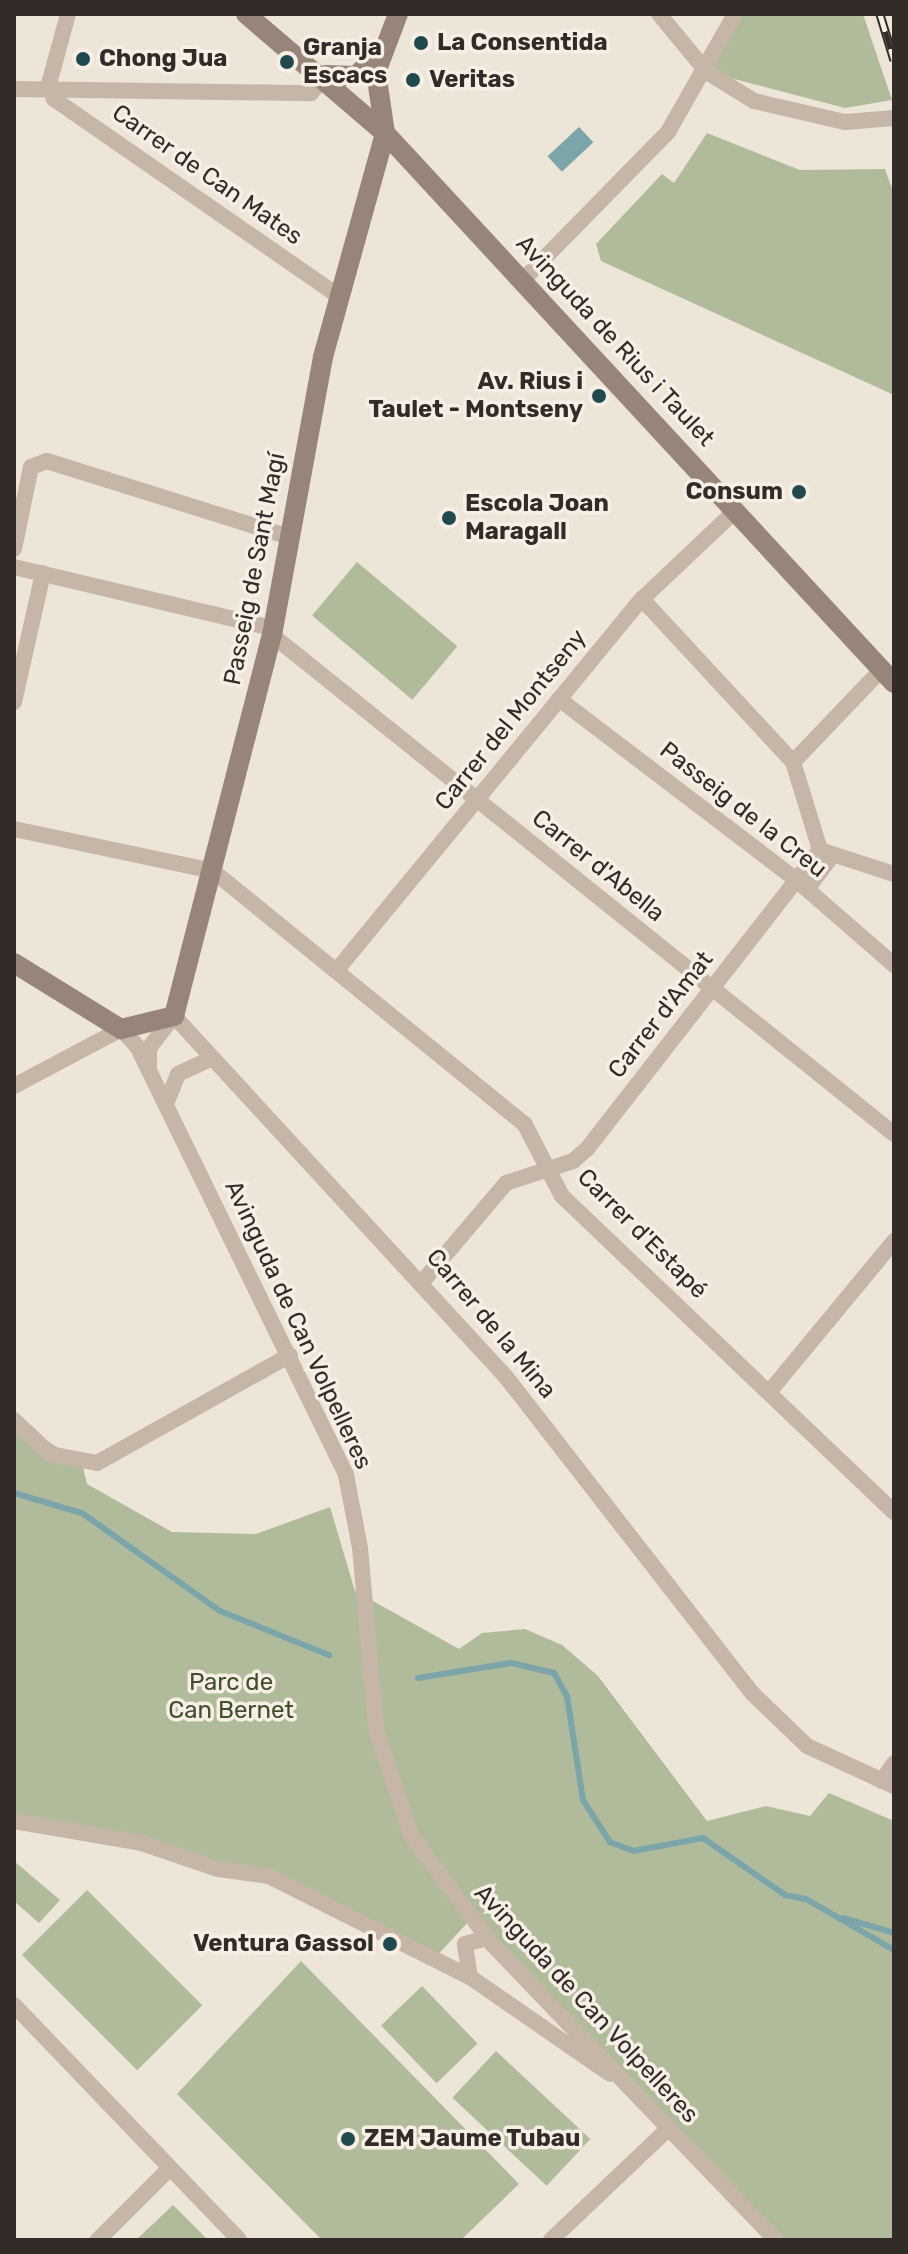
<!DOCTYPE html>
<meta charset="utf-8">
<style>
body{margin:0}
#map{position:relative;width:908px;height:2254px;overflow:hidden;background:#eee5d9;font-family:Rubik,sans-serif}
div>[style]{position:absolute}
.green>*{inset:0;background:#b0bb9b;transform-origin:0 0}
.water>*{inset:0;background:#7ba5a8;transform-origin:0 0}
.stream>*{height:6px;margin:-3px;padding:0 3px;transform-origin:3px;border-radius:3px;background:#7ba5a8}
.street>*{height:16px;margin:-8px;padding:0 8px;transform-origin:8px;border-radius:8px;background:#c5b6a7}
.secondary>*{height:20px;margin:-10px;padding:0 10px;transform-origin:10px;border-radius:10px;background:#988579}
.rail>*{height:9px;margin-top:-4.5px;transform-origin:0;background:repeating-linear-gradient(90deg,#f7efe5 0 18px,#322b27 0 36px);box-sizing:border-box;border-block:2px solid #322b27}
.dots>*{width:22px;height:22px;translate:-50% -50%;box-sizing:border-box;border:4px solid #f7efe5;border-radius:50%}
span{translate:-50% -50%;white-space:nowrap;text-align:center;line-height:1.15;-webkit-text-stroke:7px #f7efe5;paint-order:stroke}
.poi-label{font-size:24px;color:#322b27;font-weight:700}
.left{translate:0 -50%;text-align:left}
.right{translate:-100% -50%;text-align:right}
.street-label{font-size:24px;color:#322b27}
.park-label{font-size:24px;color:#414e2d}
.frame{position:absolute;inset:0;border:16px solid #322b27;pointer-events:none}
</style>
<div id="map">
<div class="green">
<i style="clip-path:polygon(735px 14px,863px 14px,892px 100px,845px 108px,707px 72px)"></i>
<i style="clip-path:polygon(707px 133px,800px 170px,885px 169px,894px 194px,894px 395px,601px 261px,596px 244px,662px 174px,674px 183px)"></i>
<i style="left:357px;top:562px;width:131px;height:70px;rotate:40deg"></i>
<i style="clip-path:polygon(14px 1420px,82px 1463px,87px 1484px,172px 1532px,256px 1534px,330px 1507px,355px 1591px,459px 1649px,482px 1633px,525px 1629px,562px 1645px,598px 1676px,707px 1821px,766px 1806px,810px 1816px,829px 1793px,894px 1821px,894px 2240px,778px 2240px,470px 1920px,434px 1959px,269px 1877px,14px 1822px)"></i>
<i style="clip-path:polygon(14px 1861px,60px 1900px,39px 1923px,14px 1901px)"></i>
<i style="left:87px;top:1890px;width:163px;height:92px;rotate:45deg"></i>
<i style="clip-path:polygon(301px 1961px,519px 2184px,461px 2240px,322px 2240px,177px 2094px)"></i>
<i style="left:422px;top:1986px;width:80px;height:57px;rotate:46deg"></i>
<i style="left:496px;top:2051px;width:129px;height:64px;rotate:43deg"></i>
<i style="clip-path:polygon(173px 2205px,207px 2239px,138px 2240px,137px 2239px)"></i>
</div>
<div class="water">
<i style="left:579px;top:127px;width:21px;height:43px;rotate:47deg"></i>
</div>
<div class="stream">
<i style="left:14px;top:1493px;width:71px;rotate:16.4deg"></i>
<i style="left:82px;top:1513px;width:169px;rotate:35.4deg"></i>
<i style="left:220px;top:1611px;width:118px;rotate:22deg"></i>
<i style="left:418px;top:1678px;width:94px;rotate:-9.2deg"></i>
<i style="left:511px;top:1663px;width:44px;rotate:13.1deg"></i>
<i style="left:554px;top:1673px;width:26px;rotate:61deg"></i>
<i style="left:567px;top:1696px;width:105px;rotate:81.3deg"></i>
<i style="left:583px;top:1800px;width:50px;rotate:57.3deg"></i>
<i style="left:610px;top:1842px;width:25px;rotate:21deg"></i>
<i style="left:633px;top:1851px;width:71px;rotate:-10.5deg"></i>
<i style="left:703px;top:1838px;width:100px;rotate:34.8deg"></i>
<i style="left:785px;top:1895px;width:21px;rotate:11deg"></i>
<i style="left:806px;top:1899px;width:102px;rotate:30.1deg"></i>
<i style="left:843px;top:1918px;width:53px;rotate:16.4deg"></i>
</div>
<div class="street">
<i style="left:68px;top:14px;width:73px;rotate:105.2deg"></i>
<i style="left:49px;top:84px;width:16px;rotate:72deg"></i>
<i style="left:54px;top:99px;width:346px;rotate:34.7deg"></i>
<i style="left:659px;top:14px;width:75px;rotate:50.4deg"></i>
<i style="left:707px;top:72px;width:55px;rotate:31.7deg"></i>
<i style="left:754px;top:101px;width:93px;rotate:13deg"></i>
<i style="left:845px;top:122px;width:49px;rotate:-4.7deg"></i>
<i style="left:14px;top:89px;width:297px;rotate:0.8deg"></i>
<i style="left:311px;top:93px;width:23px;rotate:-52deg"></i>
<i style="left:524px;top:279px;width:206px;rotate:-45.6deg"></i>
<i style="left:668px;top:132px;width:136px;rotate:-60.4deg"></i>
<i style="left:14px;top:549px;width:84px;rotate:-78.3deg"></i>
<i style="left:31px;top:467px;width:17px;rotate:-21deg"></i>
<i style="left:47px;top:461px;width:255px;rotate:17.4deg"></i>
<i style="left:14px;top:567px;width:266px;rotate:13.3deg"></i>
<i style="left:642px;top:599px;width:222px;rotate:47.2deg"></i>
<i style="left:272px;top:635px;width:797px;rotate:38.74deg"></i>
<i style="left:882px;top:669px;width:129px;rotate:133.7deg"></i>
<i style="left:793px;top:762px;width:92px;rotate:72.9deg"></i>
<i style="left:820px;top:850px;width:78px;rotate:18deg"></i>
<i style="left:559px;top:699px;width:295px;rotate:37.3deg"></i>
<i style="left:794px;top:878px;width:133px;rotate:41deg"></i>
<i style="left:14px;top:702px;width:132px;rotate:-77.3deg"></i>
<i style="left:14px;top:829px;width:203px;rotate:11.9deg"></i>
<i style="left:213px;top:871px;width:402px;rotate:39.1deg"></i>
<i style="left:525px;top:1125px;width:80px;rotate:62.5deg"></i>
<i style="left:562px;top:1196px;width:458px;rotate:43.6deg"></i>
<i style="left:807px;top:889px;width:39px;rotate:-53deg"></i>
<i style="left:336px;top:971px;width:482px;rotate:-50.6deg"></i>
<i style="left:642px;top:599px;width:129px;rotate:-43.4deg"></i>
<i style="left:149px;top:1066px;width:18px;rotate:-90deg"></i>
<i style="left:149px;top:1048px;width:41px;rotate:-52deg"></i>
<i style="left:174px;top:1016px;width:490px;rotate:47.4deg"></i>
<i style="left:506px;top:1377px;width:400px;rotate:52.1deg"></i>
<i style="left:752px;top:1693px;width:76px;rotate:43.9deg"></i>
<i style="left:807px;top:1746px;width:96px;rotate:24.7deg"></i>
<i style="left:14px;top:1086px;width:121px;rotate:-28deg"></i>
<i style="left:121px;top:1029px;width:23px;rotate:47deg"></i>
<i style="left:137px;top:1046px;width:477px;rotate:64deg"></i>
<i style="left:346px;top:1475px;width:74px;rotate:79.1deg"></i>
<i style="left:360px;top:1548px;width:182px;rotate:84.9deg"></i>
<i style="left:376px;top:1729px;width:114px;rotate:71.6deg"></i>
<i style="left:412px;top:1837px;width:134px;rotate:53.2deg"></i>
<i style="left:492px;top:1944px;width:410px;rotate:46.2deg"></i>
<i style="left:166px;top:1104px;width:32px;rotate:-68deg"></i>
<i style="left:178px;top:1074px;width:35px;rotate:-25deg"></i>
<i style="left:423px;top:1281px;width:128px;rotate:-49.7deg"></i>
<i style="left:506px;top:1183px;width:71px;rotate:-18.2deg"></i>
<i style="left:573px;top:1161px;width:18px;rotate:-41deg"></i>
<i style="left:587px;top:1149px;width:379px;rotate:-52.1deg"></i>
<i style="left:770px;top:1391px;width:195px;rotate:-50.4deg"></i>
<i style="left:14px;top:1420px;width:50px;rotate:43.4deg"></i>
<i style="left:50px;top:1454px;width:48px;rotate:10.8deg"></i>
<i style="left:97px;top:1463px;width:221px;rotate:-29.2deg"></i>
<i style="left:882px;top:1781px;width:22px;rotate:-56deg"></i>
<i style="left:14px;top:1821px;width:129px;rotate:9.8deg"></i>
<i style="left:141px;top:1843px;width:81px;rotate:18.7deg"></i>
<i style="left:218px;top:1869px;width:51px;rotate:7.8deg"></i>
<i style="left:269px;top:1876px;width:225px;rotate:26.7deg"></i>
<i style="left:470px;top:1977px;width:170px;rotate:34.7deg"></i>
<i style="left:470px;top:1977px;width:33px;rotate:-99deg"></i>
<i style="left:465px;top:1944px;width:23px;rotate:-15deg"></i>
<i style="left:14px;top:2005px;width:325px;rotate:46.2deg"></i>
<i style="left:98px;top:2240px;width:99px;rotate:-45deg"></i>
<i style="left:551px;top:2240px;width:163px;rotate:-43.5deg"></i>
</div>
<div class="secondary">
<i style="left:246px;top:14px;width:183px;rotate:40.6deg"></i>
<i style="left:385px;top:133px;width:749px;rotate:47.22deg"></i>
<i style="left:325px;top:75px;width:31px;rotate:2deg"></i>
<i style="left:356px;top:76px;width:33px;rotate:-45deg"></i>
<i style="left:385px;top:133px;width:62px;rotate:-98.4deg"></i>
<i style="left:376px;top:72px;width:62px;rotate:-69.2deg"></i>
<i style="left:14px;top:963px;width:126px;rotate:31.7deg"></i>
<i style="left:121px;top:1029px;width:55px;rotate:-13.8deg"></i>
<i style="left:174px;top:1016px;width:393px;rotate:-75.6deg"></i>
<i style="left:272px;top:635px;width:283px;rotate:-79.6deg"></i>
<i style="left:323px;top:357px;width:232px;rotate:-74.5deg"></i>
</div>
<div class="rail">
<i style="left:880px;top:14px;width:48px;rotate:73.1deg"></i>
</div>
<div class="dots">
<i style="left:421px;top:43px;background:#214a4f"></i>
<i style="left:83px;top:59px;background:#214a4f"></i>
<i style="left:287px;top:62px;background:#214a4f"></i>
<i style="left:413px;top:80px;background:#214a4f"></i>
<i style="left:599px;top:396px;background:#214a4f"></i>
<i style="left:799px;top:492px;background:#214a4f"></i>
<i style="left:449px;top:518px;background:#214a4f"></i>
<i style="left:390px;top:1944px;background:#214a4f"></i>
<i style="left:348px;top:2139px;background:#214a4f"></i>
</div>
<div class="poi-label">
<span class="left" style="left:437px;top:43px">La Consentida</span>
<span class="left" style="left:303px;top:62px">Granja<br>Escacs</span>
<span class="left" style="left:99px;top:59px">Chong Jua</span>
<span class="left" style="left:429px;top:80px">Veritas</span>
<span class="right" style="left:583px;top:396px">Av. Rius i<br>Taulet - Montseny</span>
<span class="right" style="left:783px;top:492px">Consum</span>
<span class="left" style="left:465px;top:518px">Escola Joan<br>Maragall</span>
<span class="right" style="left:374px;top:1944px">Ventura Gassol</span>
<span class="left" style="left:364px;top:2139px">ZEM Jaume Tubau</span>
</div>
<div class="street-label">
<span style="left:207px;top:175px;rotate:35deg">Carrer de Can Mates</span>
<span style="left:615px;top:341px;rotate:47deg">Avinguda de Rius i Taulet</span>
<span style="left:255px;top:569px;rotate:-79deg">Passeig de Sant Magí</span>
<span style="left:511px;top:720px;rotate:-51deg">Carrer del Montseny</span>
<span style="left:743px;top:810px;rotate:38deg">Passeig de la Creu</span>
<span style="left:598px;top:866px;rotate:39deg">Carrer d'Abella</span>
<span style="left:661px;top:1015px;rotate:-52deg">Carrer d'Amat</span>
<span style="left:642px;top:1234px;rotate:45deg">Carrer d'Estapé</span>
<span style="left:491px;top:1324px;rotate:50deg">Carrer de la Mina</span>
<span style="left:298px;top:1325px;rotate:65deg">Avinguda de Can Volpelleres</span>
<span style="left:586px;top:2004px;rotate:47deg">Avinguda de Can Volpelleres</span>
</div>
<div class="park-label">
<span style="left:231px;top:1697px">Parc de<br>Can Bernet</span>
</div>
<div class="frame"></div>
</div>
